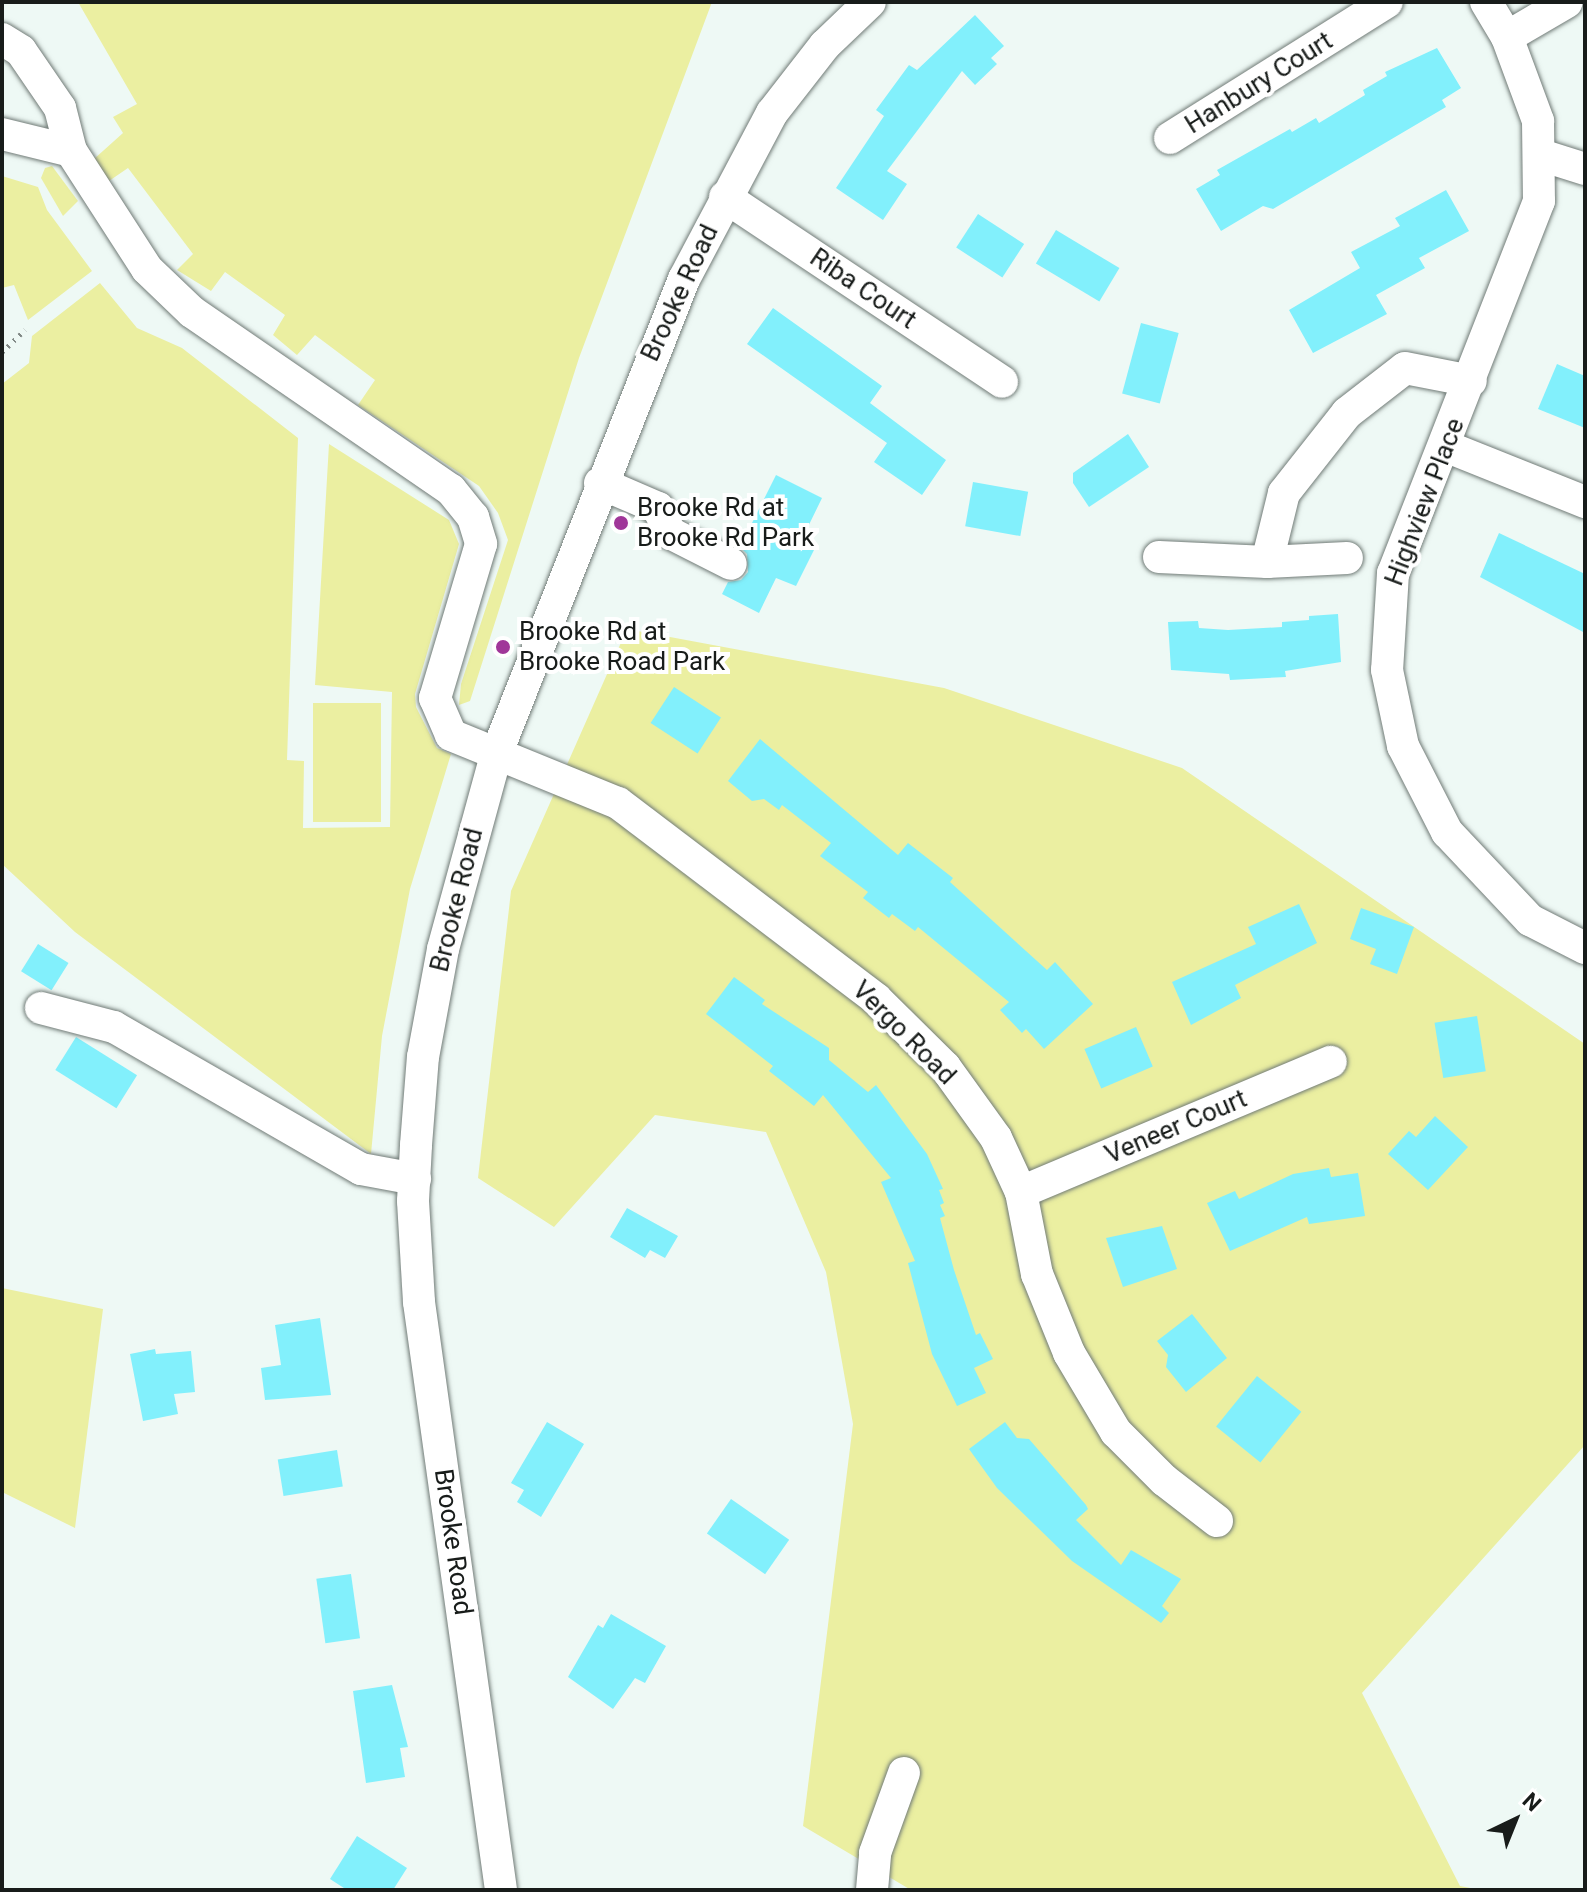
<!DOCTYPE html>
<style>
body{margin:0}
#map{position:relative;width:1587px;height:1892px;overflow:hidden;background:#eef9f5;font-family:Roboto,sans-serif}
div>[style]{position:absolute}
.green>*{inset:0;background:#ebefa1;transform-origin:0 0}
.building>*{inset:0;background:#82f0fc;transform-origin:0 0}
.path>*{height:5px;margin-top:-2.5px;transform-origin:0;background:repeating-linear-gradient(90deg,#818986 0 2px,transparent 0 8px)}
.roads{filter:drop-shadow(0 0 2px #717b77) drop-shadow(0 0 2px #717b77)}
.minor>*{height:32px;margin:-16px;padding:0 16px;transform-origin:16px;border-radius:16px;background:#fff}
.dots>*{width:22px;height:22px;translate:-50% -50%;box-sizing:border-box;border:4px solid #fff;border-radius:50%}
span{translate:-50% -50%;white-space:nowrap;text-align:center;line-height:1.15;-webkit-text-stroke:8px #fff;paint-order:stroke}
.street-label{font-size:26px;color:#181c1a}
.poi-label{font-size:26px;color:#181c1a}
.left{translate:0 -50%;text-align:left}
.frame{position:absolute;inset:0;border:4px solid #181c1a;pointer-events:none}
.north{position:absolute;left:1475px;top:1780px;width:80px;height:80px;-webkit-text-stroke:6px #fff;paint-order:stroke;rotate:43deg;font-size:22px;font-weight:700;line-height:32px;text-align:center;color:#181c1a}
.north::after{content:'';display:block;margin:auto;width:28px;height:36px;background:#181c1a;clip-path:polygon(50% 0,100% 100%,50% 72%,0 100%)}
</style>
<div id="map">
<div class="green">
<i style="clip-path:polygon(78px 2px,712px 2px,579px 358px,470px 701px,459px 705px,461px 684px,508px 540px,498px 513px,479px 486px,358px 405px,375px 380px,315px 335px,297px 355px,273px 335px,285px 315px,225px 272px,211px 291px,177px 270px,193px 254px,128px 168px,109px 181px,94px 159px,123px 133px,113px 117px,137px 104px)"></i>
<i style="clip-path:polygon(52px 166px,78px 201px,63px 216px,41px 178px,45px 168px)"></i>
<i style="clip-path:polygon(2px 176px,38px 187px,47px 210px,92px 271px,28px 320px,14px 285px,2px 288px)"></i>
<i style="clip-path:polygon(100px 283px,137px 328px,182px 348px,298px 438px,287px 760px,304px 761px,303px 828px,390px 827px,392px 692px,315px 685px,329px 444px,449px 520px,459px 544px,415px 694px,416px 707px,437px 748px,451px 754px,410px 889px,382px 1036px,371px 1154px,75px 932px,2px 864px,2px 384px,29px 363px,32px 336px)"></i>
<i style="clip-path:polygon(627px 629px,944px 688px,1182px 768px,1585px 1044px,1585px 1445px,1362px 1693px,1460px 1886px,1481px 1890px,911px 1890px,803px 1826px,853px 1424px,826px 1272px,766px 1132px,655px 1115px,554px 1227px,478px 1178px,511px 891px)"></i>
<i style="left:381px;top:703px;width:119px;height:68px;rotate:90deg"></i>
<i style="clip-path:polygon(2px 1288px,103px 1309px,75px 1528px,2px 1492px)"></i>
</div>
<div class="building">
<i style="clip-path:polygon(975px 15px,1004px 46px,991px 58px,997px 64px,975px 85px,962px 71px,887px 171px,907px 184px,883px 220px,836px 188px,884px 116px,876px 110px,909px 65px,917px 70px)"></i>
<i style="clip-path:polygon(1437px 48px,1461px 88px,1442px 100px,1446px 107px,1273px 209px,1263px 206px,1221px 231px,1196px 189px,1220px 175px,1217px 170px,1290px 129px,1292px 132px,1316px 118px,1319px 123px,1365px 95px,1363px 90px,1387px 76px,1385px 72px)"></i>
<i style="clip-path:polygon(1446px 190px,1469px 231px,1419px 258px,1425px 268px,1376px 295px,1387px 314px,1313px 353px,1289px 310px,1360px 268px,1351px 252px,1400px 226px,1395px 218px)"></i>
<i style="left:978px;top:214px;width:55px;height:40px;rotate:33deg"></i>
<i style="left:1056px;top:230px;width:74px;height:39px;rotate:31deg"></i>
<i style="clip-path:polygon(773px 308px,882px 386px,870px 403px,946px 460px,922px 495px,874px 462px,887px 443px,747px 344px)"></i>
<i style="left:1141px;top:323px;width:39px;height:73px;rotate:15deg"></i>
<i style="clip-path:polygon(1557px 364px,1585px 376px,1585px 428px,1538px 409px)"></i>
<i style="clip-path:polygon(1128px 434px,1149px 467px,1089px 507px,1073px 483px,1073px 473px)"></i>
<i style="clip-path:polygon(776px 475px,822px 498px,803px 537px,817px 544px,796px 586px,776px 578px,759px 613px,722px 594px,728px 582px,741px 580px,748px 572px,747px 554px,740px 547px)"></i>
<i style="left:973px;top:482px;width:56px;height:45px;rotate:10deg"></i>
<i style="clip-path:polygon(1499px 533px,1585px 574px,1585px 633px,1480px 577px)"></i>
<i style="clip-path:polygon(1338px 614px,1341px 662px,1285px 671px,1286px 677px,1230px 680px,1229px 674px,1171px 670px,1168px 622px,1198px 621px,1199px 628px,1228px 630px,1282px 627px,1282px 622px,1309px 620px,1309px 616px)"></i>
<i style="left:674px;top:687px;width:56px;height:43px;rotate:33deg"></i>
<i style="clip-path:polygon(760px 739px,898px 855px,908px 843px,953px 878px,950px 882px,1047px 970px,1055px 962px,1093px 1004px,1044px 1049px,1026px 1029px,1022px 1033px,1000px 1010px,1009px 1002px,918px 927px,915px 931px,892px 914px,889px 918px,863px 898px,868px 892px,820px 856px,831px 843px,782px 805px,779px 810px,764px 799px,752px 801px,728px 781px)"></i>
<i style="clip-path:polygon(1299px 904px,1317px 943px,1235px 985px,1241px 998px,1191px 1025px,1172px 982px,1256px 944px,1248px 927px)"></i>
<i style="clip-path:polygon(1361px 908px,1414px 927px,1397px 974px,1370px 964px,1376px 949px,1350px 939px)"></i>
<i style="left:38px;top:944px;width:36px;height:32px;rotate:32deg"></i>
<i style="clip-path:polygon(734px 977px,765px 1000px,762px 1004px,829px 1048px,829px 1060px,868px 1092px,876px 1085px,927px 1154px,943px 1189px,939px 1190px,944px 1203px,940px 1205px,945px 1216px,940px 1218px,954px 1270px,976px 1335px,980px 1333px,993px 1359px,974px 1368px,986px 1393px,957px 1406px,932px 1354px,908px 1263px,915px 1261px,881px 1182px,891px 1178px,823px 1095px,814px 1106px,769px 1071px,773px 1066px,706px 1014px)"></i>
<i style="left:1477px;top:1016px;width:56px;height:43px;rotate:81deg"></i>
<i style="left:1136px;top:1027px;width:43px;height:56px;rotate:67deg"></i>
<i style="left:76px;top:1037px;width:72px;height:39px;rotate:32deg"></i>
<i style="clip-path:polygon(1435px 1116px,1468px 1147px,1428px 1190px,1388px 1154px,1409px 1131px,1416px 1137px)"></i>
<i style="clip-path:polygon(1329px 1168px,1331px 1177px,1358px 1173px,1365px 1216px,1309px 1224px,1307px 1217px,1230px 1251px,1207px 1203px,1235px 1191px,1239px 1199px,1293px 1174px)"></i>
<i style="clip-path:polygon(627px 1208px,678px 1236px,665px 1258px,650px 1250px,645px 1258px,610px 1237px)"></i>
<i style="clip-path:polygon(1162px 1226px,1177px 1269px,1123px 1287px,1106px 1238px)"></i>
<i style="clip-path:polygon(1192px 1314px,1227px 1358px,1186px 1392px,1166px 1367px,1168px 1355px,1157px 1341px)"></i>
<i style="clip-path:polygon(320px 1318px,331px 1395px,265px 1400px,261px 1368px,281px 1365px,275px 1325px)"></i>
<i style="clip-path:polygon(155px 1349px,156px 1354px,191px 1351px,195px 1392px,174px 1394px,178px 1414px,143px 1421px,130px 1354px)"></i>
<i style="left:1257px;top:1376px;width:57px;height:65px;rotate:39deg"></i>
<i style="clip-path:polygon(547px 1422px,584px 1444px,541px 1517px,517px 1502px,524px 1490px,511px 1483px)"></i>
<i style="clip-path:polygon(1005px 1422px,1017px 1438px,1029px 1439px,1086px 1505px,1088px 1509px,1076px 1520px,1121px 1565px,1131px 1550px,1181px 1579px,1162px 1606px,1169px 1613px,1161px 1623px,1072px 1561px,997px 1488px,969px 1449px)"></i>
<i style="left:337px;top:1450px;width:37px;height:60px;rotate:81deg"></i>
<i style="left:731px;top:1499px;width:71px;height:42px;rotate:35deg"></i>
<i style="left:351px;top:1574px;width:65px;height:35px;rotate:82deg"></i>
<i style="clip-path:polygon(611px 1614px,666px 1646px,645px 1683px,635px 1678px,613px 1709px,568px 1677px,598px 1625px,603px 1628px)"></i>
<i style="clip-path:polygon(392px 1685px,408px 1747px,400px 1748px,405px 1777px,366px 1783px,353px 1691px)"></i>
<i style="clip-path:polygon(357px 1836px,407px 1868px,393px 1890px,347px 1890px,330px 1879px)"></i>
</div>
<div class="path">
<i style="left:2px;top:352px;width:32px;rotate:-44deg"></i>
</div>
<div class="roads">
<div class="minor">
<i style="left:1486px;top:2px;width:41px;rotate:59deg"></i>
<i style="left:1507px;top:37px;width:90px;rotate:69.7deg"></i>
<i style="left:1538px;top:121px;width:80px;rotate:89.3deg"></i>
<i style="left:1539px;top:201px;width:400px;rotate:111.4deg"></i>
<i style="left:1393px;top:573px;width:97px;rotate:93.5deg"></i>
<i style="left:1387px;top:670px;width:78px;rotate:78.1deg"></i>
<i style="left:1403px;top:746px;width:97px;rotate:62.9deg"></i>
<i style="left:1447px;top:832px;width:121px;rotate:46.7deg"></i>
<i style="left:1530px;top:920px;width:62px;rotate:27deg"></i>
<i style="left:1507px;top:37px;width:69px;rotate:-30.3deg"></i>
<i style="left:2px;top:39px;width:22px;rotate:32deg"></i>
<i style="left:21px;top:51px;width:69px;rotate:55.6deg"></i>
<i style="left:60px;top:108px;width:44px;rotate:75.7deg"></i>
<i style="left:71px;top:151px;width:140px;rotate:57.2deg"></i>
<i style="left:147px;top:269px;width:62px;rotate:43.7deg"></i>
<i style="left:192px;top:312px;width:314px;rotate:34.5deg"></i>
<i style="left:451px;top:490px;width:35px;rotate:51deg"></i>
<i style="left:473px;top:517px;width:28px;rotate:73deg"></i>
<i style="left:481px;top:544px;width:161px;rotate:106.6deg"></i>
<i style="left:435px;top:698px;width:40px;rotate:66.6deg"></i>
<i style="left:451px;top:735px;width:180px;rotate:22.2deg"></i>
<i style="left:618px;top:803px;width:324px;rotate:37.2deg"></i>
<i style="left:876px;top:999px;width:97px;rotate:44.6deg"></i>
<i style="left:945px;top:1067px;width:87px;rotate:54.3deg"></i>
<i style="left:996px;top:1138px;width:60px;rotate:65.2deg"></i>
<i style="left:1021px;top:1192px;width:84px;rotate:79deg"></i>
<i style="left:1037px;top:1274px;width:85px;rotate:67.9deg"></i>
<i style="left:1069px;top:1353px;width:92px;rotate:59.3deg"></i>
<i style="left:1116px;top:1432px;width:68px;rotate:45deg"></i>
<i style="left:1164px;top:1480px;width:67px;rotate:37.7deg"></i>
<i style="left:2px;top:134px;width:71px;rotate:13.8deg"></i>
<i style="left:1170px;top:138px;width:256px;rotate:-32.1deg"></i>
<i style="left:1541px;top:155px;width:46px;rotate:17.7deg"></i>
<i style="left:725px;top:197px;width:333px;rotate:33.7deg"></i>
<i style="left:1445px;top:446px;width:151px;rotate:21.8deg"></i>
<i style="left:600px;top:483px;width:63px;rotate:23.3deg"></i>
<i style="left:658px;top:508px;width:28px;rotate:64deg"></i>
<i style="left:670px;top:533px;width:68px;rotate:26.9deg"></i>
<i style="left:1159px;top:557px;width:108px;rotate:2.7deg"></i>
<i style="left:1267px;top:562px;width:80px;rotate:-2.9deg"></i>
<i style="left:1267px;top:562px;width:71px;rotate:-76.2deg"></i>
<i style="left:1284px;top:493px;width:102px;rotate:-51.8deg"></i>
<i style="left:1347px;top:413px;width:73px;rotate:-37.8deg"></i>
<i style="left:1405px;top:368px;width:67px;rotate:11.1deg"></i>
<i style="left:41px;top:1008px;width:75px;rotate:14.6deg"></i>
<i style="left:114px;top:1027px;width:285px;rotate:29.9deg"></i>
<i style="left:361px;top:1169px;width:55px;rotate:10.5deg"></i>
<i style="left:1021px;top:1192px;width:336px;rotate:-22.8deg"></i>
<i style="left:501px;top:1890px;width:594px;rotate:-97.94deg"></i>
<i style="left:419px;top:1302px;width:101px;rotate:-93.4deg"></i>
<i style="left:413px;top:1201px;width:56px;rotate:-86.9deg"></i>
<i style="left:416px;top:1145px;width:88px;rotate:-85.5deg"></i>
<i style="left:423px;top:1057px;width:110px;rotate:-79.5deg"></i>
<i style="left:443px;top:949px;width:201px;rotate:-74.7deg"></i>
<i style="left:496px;top:755px;width:512px;rotate:-68.45deg"></i>
<i style="left:684px;top:279px;width:188px;rotate:-62.1deg"></i>
<i style="left:772px;top:113px;width:86px;rotate:-52.1deg"></i>
<i style="left:825px;top:45px;width:62px;rotate:-43.7deg"></i>
<i style="left:872px;top:1890px;width:37px;rotate:-85deg"></i>
<i style="left:875px;top:1853px;width:85px;rotate:-70.1deg"></i>
</div>
</div>
<div class="dots">
<i style="left:621px;top:523px;background:#a03799"></i>
<i style="left:503px;top:647px;background:#a03799"></i>
</div>
<div class="street-label">
<span style="left:1259px;top:83px;rotate:-32deg">Hanbury Court</span>
<span style="left:863px;top:289px;rotate:34deg">Riba Court</span>
<span style="left:680px;top:293px;rotate:-65deg">Brooke Road</span>
<span style="left:1425px;top:502px;rotate:-69deg">Highview Place</span>
<span style="left:457px;top:900px;rotate:-76deg">Brooke Road</span>
<span style="left:904px;top:1033px;rotate:45deg">Vergo Road</span>
<span style="left:1176px;top:1127px;rotate:-23deg">Veneer Court</span>
<span style="left:453px;top:1542px;rotate:82deg">Brooke Road</span>
</div>
<div class="poi-label">
<span class="left" style="left:637px;top:523px">Brooke Rd at<br>Brooke Rd Park</span>
<span class="left" style="left:519px;top:647px">Brooke Rd at<br>Brooke Road Park</span>
</div>
<div class="frame"></div>
<div class="north">N</div>
</div>
